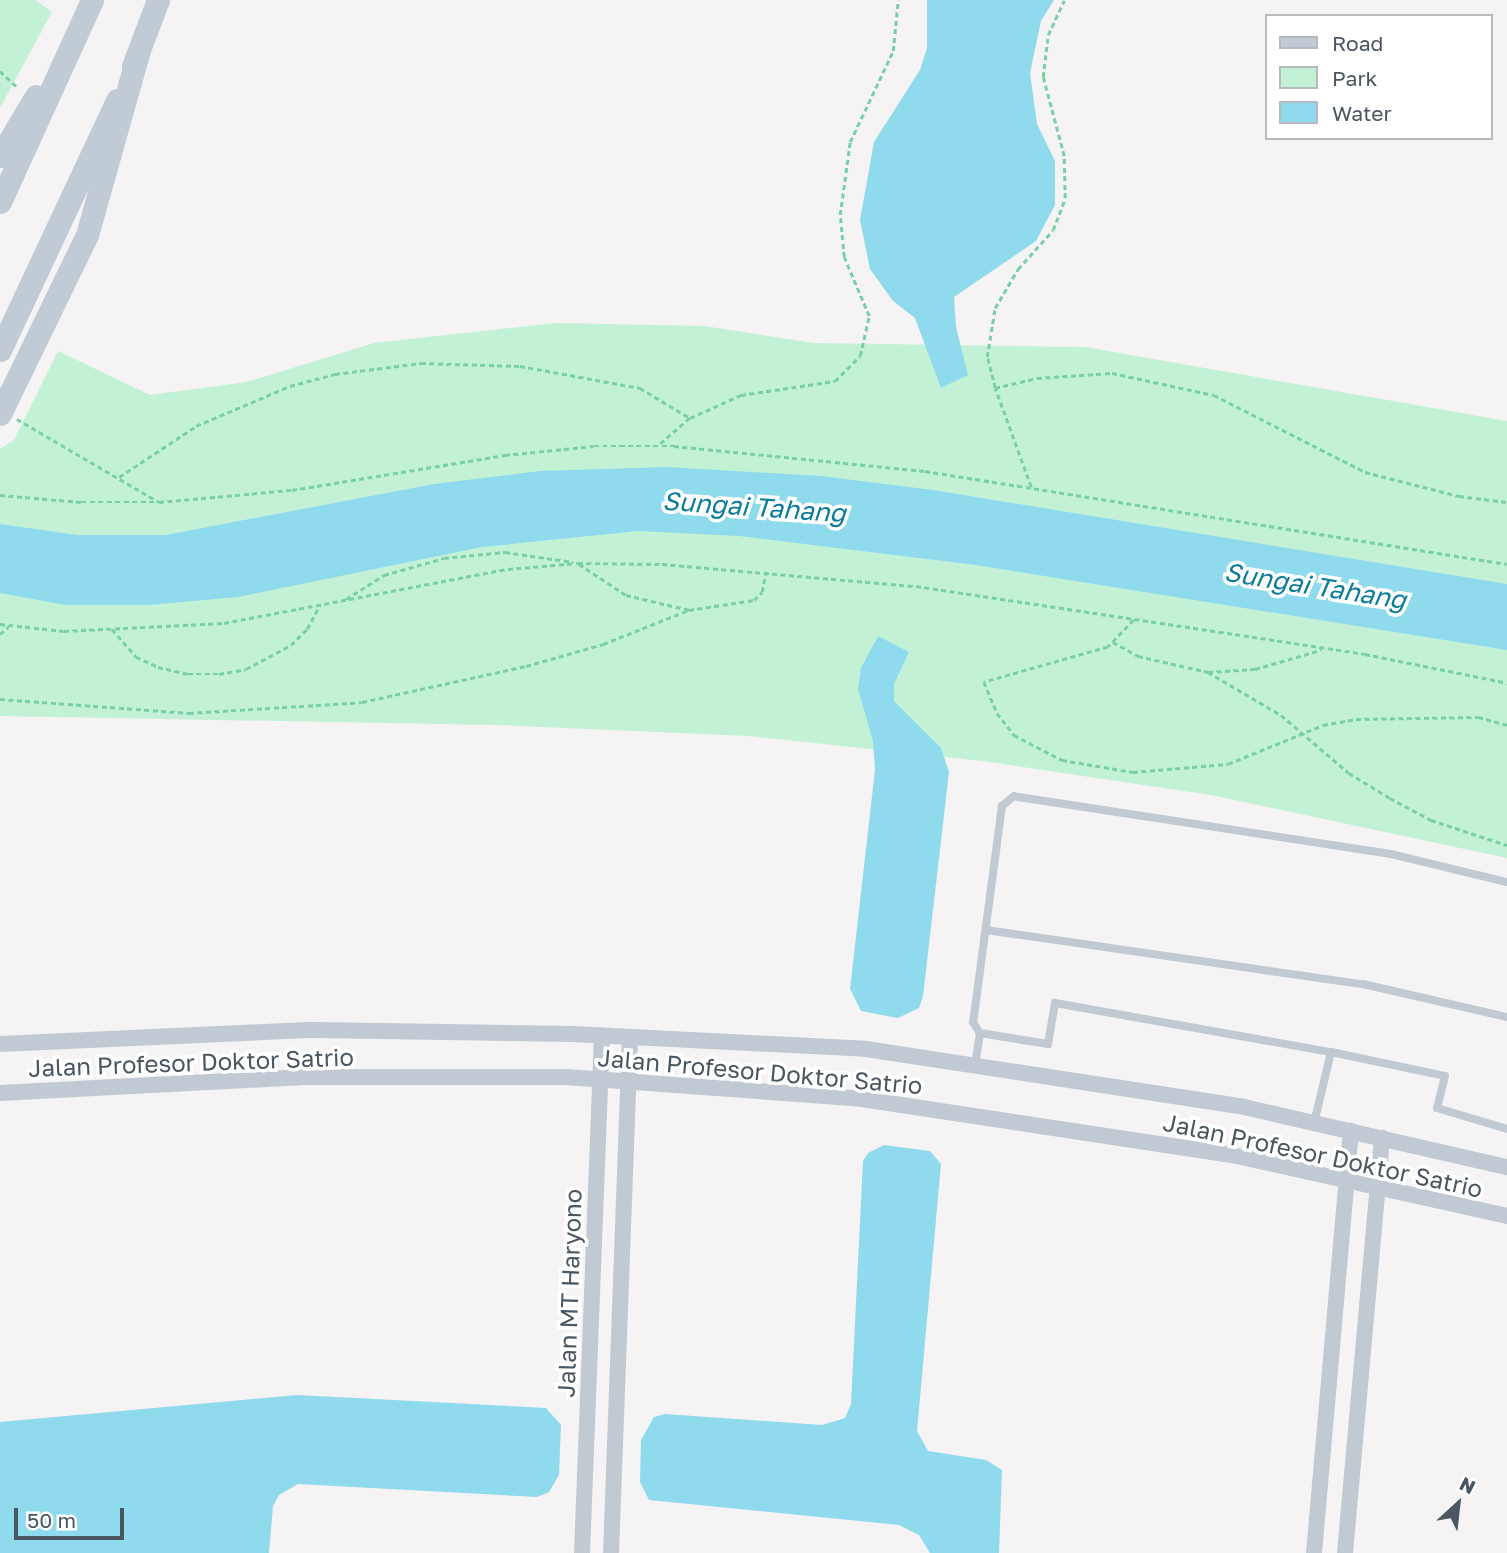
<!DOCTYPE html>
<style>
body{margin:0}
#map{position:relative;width:1507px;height:1553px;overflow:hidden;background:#f5f3f3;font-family:"Golos Text",sans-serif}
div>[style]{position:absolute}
.green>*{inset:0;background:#c3f1d5}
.water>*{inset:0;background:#90daee}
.path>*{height:2.5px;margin-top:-1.25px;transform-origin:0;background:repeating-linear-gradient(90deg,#7ad0a6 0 5px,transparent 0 8.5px)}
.lane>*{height:8px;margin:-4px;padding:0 4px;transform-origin:4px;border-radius:4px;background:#c1cad2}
.street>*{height:16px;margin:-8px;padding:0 8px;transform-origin:8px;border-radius:8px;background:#c1cad2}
.secondary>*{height:23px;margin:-11.5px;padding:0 11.5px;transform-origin:11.5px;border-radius:11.5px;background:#c1cbd6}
span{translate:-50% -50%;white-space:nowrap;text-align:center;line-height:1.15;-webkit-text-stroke:7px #fff;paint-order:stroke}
.street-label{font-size:24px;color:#4a5661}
.water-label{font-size:26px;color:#0c7c9b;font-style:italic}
.legend{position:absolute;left:1265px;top:14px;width:228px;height:126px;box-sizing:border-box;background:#fff;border:2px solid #b7bbc0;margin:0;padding:9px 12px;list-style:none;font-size:21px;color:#4a5661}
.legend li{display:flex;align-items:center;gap:14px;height:35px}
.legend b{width:35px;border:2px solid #b7bbc0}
.north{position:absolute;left:1423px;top:1469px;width:70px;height:70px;-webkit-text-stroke:5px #fff;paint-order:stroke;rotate:27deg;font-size:19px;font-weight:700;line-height:28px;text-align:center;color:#4a5661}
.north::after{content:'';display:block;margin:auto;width:24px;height:32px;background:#4a5661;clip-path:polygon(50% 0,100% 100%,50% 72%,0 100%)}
.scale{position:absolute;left:14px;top:1508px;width:110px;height:32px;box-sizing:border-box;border:4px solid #4a5661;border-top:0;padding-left:9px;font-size:21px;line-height:24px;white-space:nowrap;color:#4a5661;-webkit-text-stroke:5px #fff;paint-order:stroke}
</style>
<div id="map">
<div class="green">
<i style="clip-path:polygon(0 0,35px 0,52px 12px,0 108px)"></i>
<i style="clip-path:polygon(556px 323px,704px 326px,813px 343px,1085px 347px,1507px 421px,1507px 858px,1211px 795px,983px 761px,748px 736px,496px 725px,0 716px,0 449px,14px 440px,58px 351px,150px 395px,247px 382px,374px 343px)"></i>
</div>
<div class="water">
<i style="clip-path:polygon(927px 0,1054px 0,1041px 21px,1030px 73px,1037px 124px,1055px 161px,1055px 205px,1036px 241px,954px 297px,956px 327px,968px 375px,941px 388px,915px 318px,893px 301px,870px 269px,860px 220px,874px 142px,920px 70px,927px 48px)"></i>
<i style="clip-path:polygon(666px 467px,821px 476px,933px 490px,1507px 584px,1507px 650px,976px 565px,739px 536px,638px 531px,482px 547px,238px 597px,149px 605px,66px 605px,0 593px,0 524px,77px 535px,166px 535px,434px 484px,540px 471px)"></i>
<i style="clip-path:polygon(878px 636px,909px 652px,894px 684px,894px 701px,941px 748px,949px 772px,923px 996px,919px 1008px,898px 1018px,861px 1011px,850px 989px,875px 770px,873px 741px,858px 689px,861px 668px)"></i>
<i style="clip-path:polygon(884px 1145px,930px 1151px,941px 1164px,917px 1431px,928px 1451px,986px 1460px,1002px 1470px,999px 1553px,930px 1553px,919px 1535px,899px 1525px,649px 1500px,640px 1482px,641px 1440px,654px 1417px,665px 1414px,822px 1425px,845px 1418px,851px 1404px,863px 1161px,868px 1153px)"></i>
<i style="clip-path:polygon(297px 1395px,546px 1408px,561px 1425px,559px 1475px,549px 1492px,537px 1497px,298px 1484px,279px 1495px,273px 1506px,269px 1553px,0 1553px,0 1422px)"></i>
</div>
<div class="path">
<i style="left:0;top:71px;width:25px;rotate:43deg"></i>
<i style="left:995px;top:388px;width:32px;rotate:-104deg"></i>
<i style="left:987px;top:357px;width:50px;rotate:-80.7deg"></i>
<i style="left:995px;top:308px;width:45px;rotate:-59.5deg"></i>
<i style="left:1018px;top:269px;width:52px;rotate:-48.1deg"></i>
<i style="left:1053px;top:230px;width:34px;rotate:-69deg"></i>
<i style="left:1065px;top:198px;width:42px;rotate:-91.4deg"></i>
<i style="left:1064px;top:156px;width:82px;rotate:-104.9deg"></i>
<i style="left:1043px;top:77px;width:42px;rotate:-83.2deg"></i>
<i style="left:1048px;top:35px;width:38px;rotate:-65deg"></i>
<i style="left:690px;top:418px;width:56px;rotate:-24.3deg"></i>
<i style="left:741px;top:395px;width:95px;rotate:-8.5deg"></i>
<i style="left:835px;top:381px;width:35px;rotate:-45deg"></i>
<i style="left:860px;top:356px;width:41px;rotate:-77.3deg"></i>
<i style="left:869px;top:316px;width:64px;rotate:-113deg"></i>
<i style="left:844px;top:257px;width:42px;rotate:-95.4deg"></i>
<i style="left:840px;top:215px;width:74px;rotate:-82.2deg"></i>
<i style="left:850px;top:142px;width:101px;rotate:-64.7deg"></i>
<i style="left:893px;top:51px;width:51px;rotate:-84.4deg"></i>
<i style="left:17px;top:419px;width:164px;rotate:30.3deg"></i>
<i style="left:119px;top:477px;width:92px;rotate:-33.5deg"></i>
<i style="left:196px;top:426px;width:102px;rotate:-23.1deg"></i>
<i style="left:290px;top:386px;width:47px;rotate:-14.9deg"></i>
<i style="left:335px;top:374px;width:87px;rotate:-7.3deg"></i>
<i style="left:421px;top:363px;width:99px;rotate:1.7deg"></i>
<i style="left:520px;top:366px;width:122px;rotate:10.4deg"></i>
<i style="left:640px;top:388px;width:58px;rotate:31deg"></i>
<i style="left:690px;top:418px;width:43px;rotate:138.8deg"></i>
<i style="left:1031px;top:487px;width:105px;rotate:-110deg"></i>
<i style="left:995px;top:388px;width:43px;rotate:-13.4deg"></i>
<i style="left:1037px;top:378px;width:75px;rotate:-3.8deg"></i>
<i style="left:1112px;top:373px;width:104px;rotate:12.2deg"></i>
<i style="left:1214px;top:395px;width:169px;rotate:27deg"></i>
<i style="left:1365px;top:472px;width:97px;rotate:14.3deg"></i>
<i style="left:1459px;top:496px;width:48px;rotate:7.1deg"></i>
<i style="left:0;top:495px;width:81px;rotate:4.9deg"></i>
<i style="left:81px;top:502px;width:78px"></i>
<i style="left:159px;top:502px;width:134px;rotate:-5.2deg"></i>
<i style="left:292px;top:490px;width:216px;rotate:-9.3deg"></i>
<i style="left:505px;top:455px;width:89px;rotate:-5.8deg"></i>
<i style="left:594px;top:446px;width:80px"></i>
<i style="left:674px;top:446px;width:252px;rotate:5.7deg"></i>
<i style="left:925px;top:471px;width:589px;rotate:9.08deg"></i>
<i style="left:579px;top:564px;width:56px;rotate:33.4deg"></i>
<i style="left:626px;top:595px;width:65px;rotate:13.4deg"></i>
<i style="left:689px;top:610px;width:66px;rotate:-8.7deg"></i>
<i style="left:754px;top:600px;width:11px;rotate:-45deg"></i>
<i style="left:762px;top:592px;width:21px;rotate:-79deg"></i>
<i style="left:346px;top:599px;width:45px;rotate:-32.3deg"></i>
<i style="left:384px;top:575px;width:62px;rotate:-15.8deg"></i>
<i style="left:444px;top:558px;width:61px;rotate:-5.6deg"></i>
<i style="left:505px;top:552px;width:69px;rotate:8.4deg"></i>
<i style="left:1134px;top:620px;width:37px;rotate:134deg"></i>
<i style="left:1108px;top:647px;width:129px;rotate:164.2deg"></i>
<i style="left:984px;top:682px;width:34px;rotate:67deg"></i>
<i style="left:997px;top:713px;width:28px;rotate:52deg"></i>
<i style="left:1014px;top:735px;width:54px;rotate:27.5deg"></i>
<i style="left:1062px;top:760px;width:72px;rotate:9.6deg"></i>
<i style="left:1133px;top:772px;width:95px;rotate:-4.8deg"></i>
<i style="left:1228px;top:764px;width:103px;rotate:-22.3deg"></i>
<i style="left:1323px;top:725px;width:34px;rotate:-10deg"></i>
<i style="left:1356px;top:719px;width:122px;rotate:-0.9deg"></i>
<i style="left:1478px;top:717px;width:30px;rotate:15deg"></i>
<i style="left:0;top:624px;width:64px;rotate:6.2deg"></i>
<i style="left:64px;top:631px;width:160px;rotate:-2.9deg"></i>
<i style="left:224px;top:623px;width:289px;rotate:-10.8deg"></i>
<i style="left:508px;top:569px;width:70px;rotate:-4.9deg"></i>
<i style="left:578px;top:563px;width:84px;rotate:0.7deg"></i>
<i style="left:662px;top:564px;width:255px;rotate:5deg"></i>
<i style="left:916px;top:586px;width:454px;rotate:8.6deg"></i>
<i style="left:1365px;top:654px;width:145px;rotate:11.5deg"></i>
<i style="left:112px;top:629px;width:37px;rotate:49deg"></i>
<i style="left:136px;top:657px;width:24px;rotate:24deg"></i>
<i style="left:158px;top:667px;width:31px;rotate:13deg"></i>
<i style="left:188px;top:674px;width:31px"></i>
<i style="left:219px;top:674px;width:27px;rotate:-10deg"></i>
<i style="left:246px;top:669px;width:51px;rotate:-28.1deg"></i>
<i style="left:291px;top:645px;width:23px;rotate:-45deg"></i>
<i style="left:307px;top:629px;width:27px;rotate:-62deg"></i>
<i style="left:0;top:634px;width:11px;rotate:-41deg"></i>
<i style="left:1113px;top:642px;width:29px;rotate:29deg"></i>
<i style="left:1138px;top:656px;width:72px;rotate:12.9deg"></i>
<i style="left:1208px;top:672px;width:47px;rotate:-3.7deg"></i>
<i style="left:1255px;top:669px;width:69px;rotate:-16.1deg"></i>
<i style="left:1208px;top:672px;width:85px;rotate:30.5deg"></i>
<i style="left:1281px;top:715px;width:89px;rotate:40.5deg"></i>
<i style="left:1349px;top:773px;width:48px;rotate:31.4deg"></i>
<i style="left:1390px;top:798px;width:47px;rotate:28.2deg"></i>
<i style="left:1431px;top:820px;width:80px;rotate:18.2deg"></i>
<i style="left:0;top:699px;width:190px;rotate:4.2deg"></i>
<i style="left:189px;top:713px;width:173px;rotate:-3.6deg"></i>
<i style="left:362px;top:702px;width:168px;rotate:-12.4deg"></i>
<i style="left:526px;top:666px;width:80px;rotate:-15.9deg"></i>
<i style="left:603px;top:644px;width:92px;rotate:-21.6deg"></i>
</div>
<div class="lane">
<i style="left:1507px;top:882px;width:119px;rotate:-166.4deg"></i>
<i style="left:1391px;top:854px;width:381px;rotate:-171.3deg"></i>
<i style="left:1014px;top:796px;width:16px;rotate:140deg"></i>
<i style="left:1002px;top:806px;width:218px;rotate:97.6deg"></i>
<i style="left:973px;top:1022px;width:13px;rotate:58deg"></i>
<i style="left:980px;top:1033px;width:69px;rotate:9.2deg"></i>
<i style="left:1048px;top:1044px;width:42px;rotate:-80.3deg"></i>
<i style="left:1055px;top:1003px;width:280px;rotate:10.1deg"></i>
<i style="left:1331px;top:1052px;width:116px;rotate:11.9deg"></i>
<i style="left:1445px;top:1076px;width:33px;rotate:104deg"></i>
<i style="left:1437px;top:1108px;width:73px;rotate:16.7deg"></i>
<i style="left:986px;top:930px;width:381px;rotate:8.2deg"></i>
<i style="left:1363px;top:984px;width:148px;rotate:12.9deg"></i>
<i style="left:975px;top:1065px;width:32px;rotate:-81deg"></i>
<i style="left:1314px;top:1123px;width:73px;rotate:-76.5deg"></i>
</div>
<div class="street">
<i style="left:0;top:1044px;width:313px;rotate:-2.6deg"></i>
<i style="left:313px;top:1030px;width:260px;rotate:0.9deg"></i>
<i style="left:573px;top:1034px;width:293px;rotate:2.9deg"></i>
<i style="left:866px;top:1049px;width:382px;rotate:8.7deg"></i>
<i style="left:1244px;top:1107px;width:270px;rotate:12.9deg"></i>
<i style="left:0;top:1093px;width:302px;rotate:-3deg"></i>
<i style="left:302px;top:1077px;width:264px"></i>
<i style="left:566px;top:1077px;width:290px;rotate:4.2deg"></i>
<i style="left:855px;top:1098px;width:381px;rotate:8.6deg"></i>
<i style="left:1232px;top:1155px;width:282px;rotate:12.5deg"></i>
<i style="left:582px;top:1553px;width:518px;rotate:-87.79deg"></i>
<i style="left:611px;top:1553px;width:516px;rotate:-87.89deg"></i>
<i style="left:1314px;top:1553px;width:424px;rotate:-85deg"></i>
<i style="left:1345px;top:1553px;width:417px;rotate:-84.9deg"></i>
</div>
<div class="secondary">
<i style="left:133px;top:66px;width:71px;rotate:-69.3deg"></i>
<i style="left:0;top:156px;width:70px;rotate:-59deg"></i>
<i style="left:0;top:202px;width:222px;rotate:-65.5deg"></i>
<i style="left:0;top:350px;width:276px;rotate:-64.9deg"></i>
<i style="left:0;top:414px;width:199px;rotate:-64.1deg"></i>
<i style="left:87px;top:235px;width:188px;rotate:-74.3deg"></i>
</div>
<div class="street-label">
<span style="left:191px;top:1062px;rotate:-2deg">Jalan Profesor Doktor Satrio</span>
<span style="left:760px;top:1071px;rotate:5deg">Jalan Profesor Doktor Satrio</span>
<span style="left:1323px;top:1155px;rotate:12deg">Jalan Profesor Doktor Satrio</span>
<span style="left:569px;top:1293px;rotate:-88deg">Jalan MT Haryono</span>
</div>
<div class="water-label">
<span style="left:754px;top:507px;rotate:4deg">Sungai Tahang</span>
<span style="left:1315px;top:586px;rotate:9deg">Sungai Tahang</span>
</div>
<ul class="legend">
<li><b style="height:9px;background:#c1cbd6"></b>Road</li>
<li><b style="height:19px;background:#c3f1d5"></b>Park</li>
<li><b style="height:19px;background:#90daee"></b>Water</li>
</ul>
<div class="north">N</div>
<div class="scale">50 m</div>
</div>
